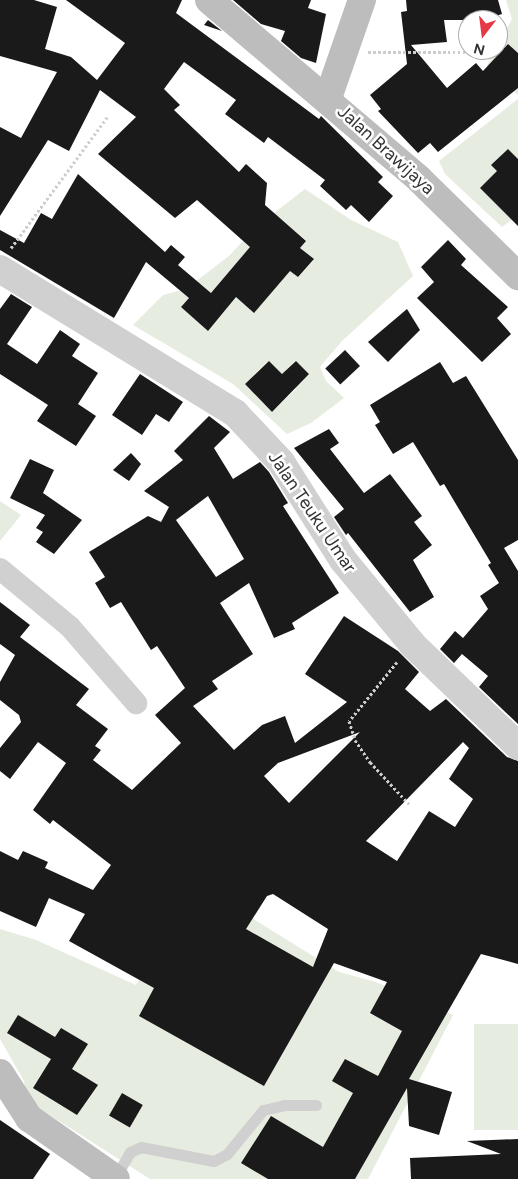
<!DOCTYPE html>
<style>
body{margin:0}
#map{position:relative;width:518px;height:1179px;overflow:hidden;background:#fff;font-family:Figtree,sans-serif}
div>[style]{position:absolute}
.green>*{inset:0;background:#e6ecdf;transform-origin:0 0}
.building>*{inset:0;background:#1a1a1a;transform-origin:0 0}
.path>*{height:3px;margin-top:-1.5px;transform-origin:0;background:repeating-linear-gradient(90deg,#cdcdcd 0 2.5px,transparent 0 5px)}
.service>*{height:11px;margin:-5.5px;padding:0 5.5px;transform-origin:5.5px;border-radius:5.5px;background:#d0d0d0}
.minor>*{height:22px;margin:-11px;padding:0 11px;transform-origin:11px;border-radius:11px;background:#d0d0d0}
.tertiary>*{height:28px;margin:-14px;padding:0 14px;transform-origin:14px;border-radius:14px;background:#d0d0d0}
.secondary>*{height:28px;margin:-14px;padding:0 14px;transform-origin:14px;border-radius:14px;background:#bdbdbd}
span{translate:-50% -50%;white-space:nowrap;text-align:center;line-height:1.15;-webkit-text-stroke:5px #fff;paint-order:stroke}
.street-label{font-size:18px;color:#333}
.north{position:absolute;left:458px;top:10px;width:50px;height:50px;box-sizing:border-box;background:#fff;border:1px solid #adadad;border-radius:50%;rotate:195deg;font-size:14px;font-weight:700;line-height:20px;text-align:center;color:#333}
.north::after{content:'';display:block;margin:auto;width:18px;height:22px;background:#e63946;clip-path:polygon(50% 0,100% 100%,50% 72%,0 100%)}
</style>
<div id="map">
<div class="green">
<i style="clip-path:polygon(506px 0,518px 0,518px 53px,507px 44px,491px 63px,518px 86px,518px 95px,487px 66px,512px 19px)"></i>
<i style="clip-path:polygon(518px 99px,518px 159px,508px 149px,491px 165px,518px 193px,518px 215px,502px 227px,445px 174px,439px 161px)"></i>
<i style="clip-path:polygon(evenodd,305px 189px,351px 220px,398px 242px,413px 276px,342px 341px,320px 367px,326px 381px,344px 398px,311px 423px,287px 434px,233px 384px,133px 325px,163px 295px,186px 289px,229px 256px,256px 227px,305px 189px,282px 220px,306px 240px,300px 248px,314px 260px,298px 277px,261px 246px,282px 220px,305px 189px,241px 258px,254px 312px,220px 283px,241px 258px,305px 189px,201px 284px,228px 307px,208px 330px,181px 307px,201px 284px,305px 189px,268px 361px,296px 389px,272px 412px,245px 384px,268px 361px,305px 189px,295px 361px,309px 374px,298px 384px,285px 371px,295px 361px)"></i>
<i style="clip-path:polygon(0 501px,21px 515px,0 541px)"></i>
<i style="clip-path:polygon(188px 890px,242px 912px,339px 972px,376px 982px,453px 1015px,368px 1179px,150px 1179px,26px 1100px,24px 1081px,0 1039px,0 929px,36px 940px,136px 985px)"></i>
<i style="left:474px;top:1024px;width:44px;height:106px"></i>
</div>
<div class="building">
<i style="clip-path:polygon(0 0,34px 0,57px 7px,45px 49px,71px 57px,97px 80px,125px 43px,66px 0,182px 0,176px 13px,319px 119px,321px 116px,383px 177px,378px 182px,393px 196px,369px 222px,351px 205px,346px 210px,320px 186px,325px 180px,268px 137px,264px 143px,225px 114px,236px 100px,184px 62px,164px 89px,180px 105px,174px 110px,239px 172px,246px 164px,267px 183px,265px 205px,306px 241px,300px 248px,314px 259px,298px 277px,290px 271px,254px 313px,236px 297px,208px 331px,181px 307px,189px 298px,146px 262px,114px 318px,0 250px,0 230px,24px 243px,41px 213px,52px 219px,78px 174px,165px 252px,171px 245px,185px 257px,178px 265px,211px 293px,250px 247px,197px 200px,175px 218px,98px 154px,136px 117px,100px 90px,69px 151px,48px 140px,0 216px,0 127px,21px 138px,57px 72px,0 56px)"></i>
<i style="clip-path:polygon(233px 0,311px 0,308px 8px,326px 14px,316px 63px,301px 58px,281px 41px,285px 31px,261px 24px)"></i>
<i style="clip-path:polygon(406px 0,498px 0,502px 14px,483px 20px,444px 20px,447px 42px,411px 45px,447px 88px,476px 63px,483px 71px,508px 44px,518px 53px,518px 88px,438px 152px,430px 143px,418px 153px,378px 111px,381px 109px,370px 95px,407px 64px,401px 12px,407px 11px)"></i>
<i style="clip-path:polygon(208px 20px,222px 31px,204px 25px)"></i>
<i style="clip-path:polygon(508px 149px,518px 159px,518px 226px,480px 188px,497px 171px,491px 165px)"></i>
<i style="clip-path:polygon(448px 240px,466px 259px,461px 265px,508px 307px,497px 318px,511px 334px,482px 362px,417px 298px,434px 282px,421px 267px)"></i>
<i style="clip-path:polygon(11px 294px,32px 307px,7px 344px,37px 364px,60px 330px,80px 344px,72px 356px,98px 373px,78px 404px,96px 416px,76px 446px,37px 421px,48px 405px,0 374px,0 309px)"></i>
<i style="clip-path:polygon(407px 309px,420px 330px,388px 362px,368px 342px)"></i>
<i style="left:345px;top:350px;width:22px;height:27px;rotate:47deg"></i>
<i style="clip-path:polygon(269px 361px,282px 374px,296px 361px,309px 374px,272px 412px,245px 384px)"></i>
<i style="clip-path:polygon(440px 362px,453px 383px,466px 376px,518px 460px,518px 540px,504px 548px,518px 571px,518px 724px,479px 687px,488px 676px,462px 654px,454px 663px,440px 649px,455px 631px,463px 638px,488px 609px,480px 596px,499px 583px,488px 565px,491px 563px,444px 484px,440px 486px,413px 442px,393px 454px,375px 425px,380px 422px,370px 405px)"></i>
<i style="clip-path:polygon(140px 374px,183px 402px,169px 422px,156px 414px,142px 435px,112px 415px)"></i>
<i style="clip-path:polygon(evenodd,209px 416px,230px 432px,214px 448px,233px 479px,260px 462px,269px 472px,288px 503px,283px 506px,339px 593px,292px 623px,295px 629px,274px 638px,249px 583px,220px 603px,253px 654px,212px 681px,218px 689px,193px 706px,234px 750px,262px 725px,285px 716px,295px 743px,347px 702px,305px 674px,344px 616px,398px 651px,419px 672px,405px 689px,430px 711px,446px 699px,507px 757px,518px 761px,518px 964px,481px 954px,409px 1079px,452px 1092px,439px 1135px,409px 1126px,407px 1088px,355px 1179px,268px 1179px,241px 1163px,271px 1116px,323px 1147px,353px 1093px,332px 1081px,345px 1059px,378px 1076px,402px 1031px,370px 1013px,387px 982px,334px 963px,264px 1086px,139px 1016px,154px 988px,69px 941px,85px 914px,49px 898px,36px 927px,0 911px,0 851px,18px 860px,23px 851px,48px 862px,45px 868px,93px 890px,111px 865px,53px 820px,50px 824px,33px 810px,66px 763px,38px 742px,10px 779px,0 771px,0 748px,21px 722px,19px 715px,0 700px,0 682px,15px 655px,0 644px,0 602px,30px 625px,20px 637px,89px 689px,76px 705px,108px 729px,95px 746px,101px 750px,93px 760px,132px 790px,181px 743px,155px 715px,185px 688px,157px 646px,151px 650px,121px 602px,110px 608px,95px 583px,105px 577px,89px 552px,148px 516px,161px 522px,169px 507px,144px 491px,183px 460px,174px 451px,209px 416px,208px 496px,244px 559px,216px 577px,176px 520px,208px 496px,209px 416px,360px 732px,289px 803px,264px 776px,278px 763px,360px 732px,209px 416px,463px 742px,469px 748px,449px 779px,473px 799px,455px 827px,429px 811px,397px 861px,366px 841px,463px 742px,209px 416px,273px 894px,328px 929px,313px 967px,246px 929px,267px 896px,273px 894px)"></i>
<i style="clip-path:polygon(329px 429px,339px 443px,330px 449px,364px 493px,390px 474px,422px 516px,414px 522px,432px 545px,413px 560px,434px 597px,410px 612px,348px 533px,346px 535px,334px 517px,344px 509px,294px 448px)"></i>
<i style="clip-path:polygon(131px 453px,141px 464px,129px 481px,113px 470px)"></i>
<i style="clip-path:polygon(30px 459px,54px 470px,43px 493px,82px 520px,54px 554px,36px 542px,43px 532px,36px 528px,45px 515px,10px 498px)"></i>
<i style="clip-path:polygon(18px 1015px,55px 1037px,61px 1028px,88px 1044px,72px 1069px,98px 1085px,77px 1115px,33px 1088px,51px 1059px,7px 1033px)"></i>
<i style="left:122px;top:1093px;width:24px;height:26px;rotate:30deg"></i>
<i style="clip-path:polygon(0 1120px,50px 1154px,33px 1179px,0 1179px)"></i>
<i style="clip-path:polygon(518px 1139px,518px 1179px,411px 1179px,410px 1158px,501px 1154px,467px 1141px)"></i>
</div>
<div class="path">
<i style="left:368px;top:52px;width:121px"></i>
<i style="left:11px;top:248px;width:164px;rotate:-53.7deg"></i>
<i style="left:397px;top:662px;width:76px;rotate:129.1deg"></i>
<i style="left:349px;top:721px;width:20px;rotate:72deg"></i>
<i style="left:355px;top:740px;width:27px;rotate:56deg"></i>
<i style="left:370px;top:762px;width:59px;rotate:47.1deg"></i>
</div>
<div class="service">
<i style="left:115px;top:1178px;width:30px;rotate:-60deg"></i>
<i style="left:130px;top:1152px;width:12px;rotate:-24deg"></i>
<i style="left:141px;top:1147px;width:74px;rotate:10.9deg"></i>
<i style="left:214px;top:1161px;width:15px;rotate:-28deg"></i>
<i style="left:227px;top:1154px;width:57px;rotate:-50.7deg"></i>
<i style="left:263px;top:1110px;width:22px;rotate:-13deg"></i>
<i style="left:284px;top:1105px;width:32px"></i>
</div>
<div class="minor">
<i style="left:0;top:569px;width:91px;rotate:39.6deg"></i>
<i style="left:70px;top:627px;width:101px;rotate:49deg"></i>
</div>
<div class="tertiary">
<i style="left:0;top:269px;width:276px;rotate:31.5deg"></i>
<i style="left:235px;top:413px;width:67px;rotate:46.8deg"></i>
<i style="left:281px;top:462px;width:116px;rotate:57.7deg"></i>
<i style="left:343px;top:560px;width:110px;rotate:50.5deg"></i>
<i style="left:413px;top:645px;width:146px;rotate:43.9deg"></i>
</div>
<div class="secondary">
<i style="left:209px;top:0;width:276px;rotate:40.4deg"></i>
<i style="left:419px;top:179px;width:139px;rotate:44.4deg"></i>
<i style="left:328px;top:98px;width:104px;rotate:-70.9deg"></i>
<i style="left:0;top:1073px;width:54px;rotate:57.2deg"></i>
<i style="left:29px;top:1118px;width:106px;rotate:35deg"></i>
</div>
<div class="street-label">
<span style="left:386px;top:150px;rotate:42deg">Jalan Brawijaya</span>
<span style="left:312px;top:512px;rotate:56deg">Jalan Teuku Umar</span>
</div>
<div class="north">N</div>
</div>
